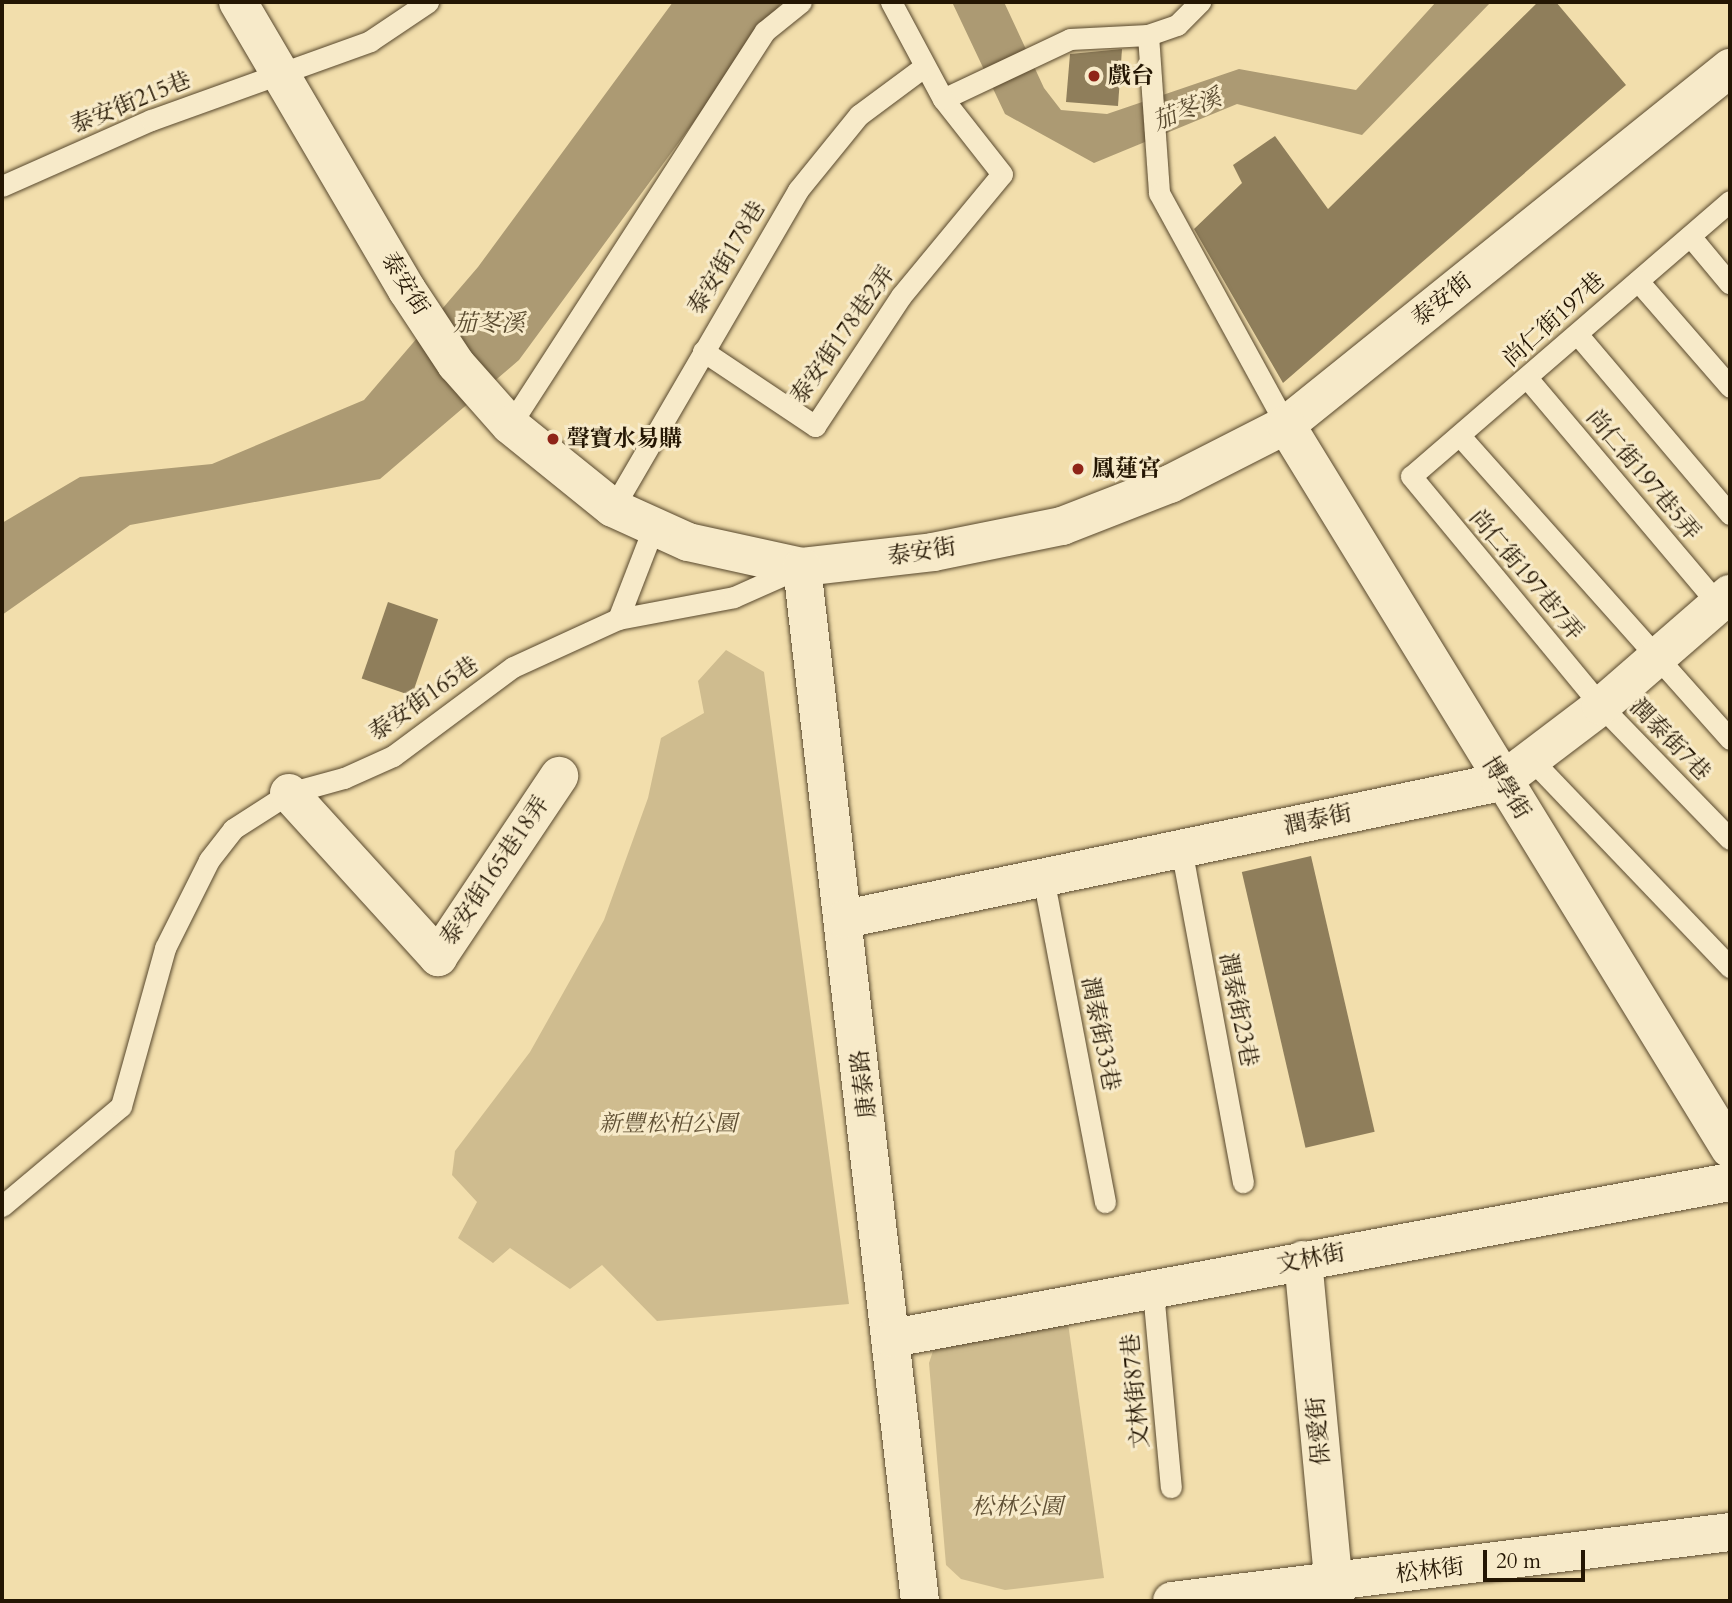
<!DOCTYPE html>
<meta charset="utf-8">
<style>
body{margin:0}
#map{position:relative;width:1732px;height:1603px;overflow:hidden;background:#f2deac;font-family:Cardo,"Noto Serif TC",serif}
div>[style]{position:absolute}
.green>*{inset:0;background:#cfbc8f}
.water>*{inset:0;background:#ac9a73}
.building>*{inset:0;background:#8f7e5b;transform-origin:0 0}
.roads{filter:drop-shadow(0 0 2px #58482d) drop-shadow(0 0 2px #58482d)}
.service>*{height:21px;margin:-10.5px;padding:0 10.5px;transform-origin:10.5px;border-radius:10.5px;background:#f7eac9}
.minor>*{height:38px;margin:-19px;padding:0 19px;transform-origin:19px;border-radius:19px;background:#f7eac9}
.dots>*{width:19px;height:19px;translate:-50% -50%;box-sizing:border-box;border:4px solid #f7eac9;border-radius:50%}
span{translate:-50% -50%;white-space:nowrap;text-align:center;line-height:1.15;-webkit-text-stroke:6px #f7eac9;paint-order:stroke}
.poi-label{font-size:23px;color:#241603;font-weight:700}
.left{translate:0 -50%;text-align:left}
.street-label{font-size:23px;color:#241603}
.park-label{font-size:23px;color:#605034;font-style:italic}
.water-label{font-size:24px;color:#5a4b30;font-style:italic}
.frame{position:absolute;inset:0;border:4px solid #241603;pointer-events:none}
.scale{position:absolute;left:1483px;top:1550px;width:102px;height:32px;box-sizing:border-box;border:4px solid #241603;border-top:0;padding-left:9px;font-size:21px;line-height:24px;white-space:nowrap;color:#241603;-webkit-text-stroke:5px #f7eac9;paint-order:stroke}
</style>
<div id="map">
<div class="green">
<i style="clip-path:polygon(726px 650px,764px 672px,849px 1304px,657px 1321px,602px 1265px,570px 1289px,510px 1248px,493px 1263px,458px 1238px,477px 1202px,452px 1175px,455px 1151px,530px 1052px,604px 920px,648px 798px,661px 738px,704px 713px,698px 681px)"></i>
<i style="clip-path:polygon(1067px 1316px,1104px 1578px,1005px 1590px,961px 1579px,946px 1565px,929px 1363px,935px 1345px)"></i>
</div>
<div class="water">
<i style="clip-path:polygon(673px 2px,782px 2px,519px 360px,380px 479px,130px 525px,2px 615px,2px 523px,80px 477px,212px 464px,364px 400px,478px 267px)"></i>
<i style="clip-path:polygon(952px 2px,1004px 2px,1044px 88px,1061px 110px,1107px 114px,1239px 69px,1356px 90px,1436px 2px,1491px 2px,1362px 135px,1237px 104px,1094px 163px,1005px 114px)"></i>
</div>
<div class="building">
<i style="clip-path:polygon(1538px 2px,1556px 2px,1626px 85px,1283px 383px,1194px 229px,1242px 183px,1233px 165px,1275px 136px,1328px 209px)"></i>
<i style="clip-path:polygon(1122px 49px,1118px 106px,1066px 102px,1070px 54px)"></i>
<i style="left:388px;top:602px;width:53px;height:81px;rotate:19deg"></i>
<i style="left:1311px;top:856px;width:283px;height:71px;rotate:77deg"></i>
</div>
<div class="roads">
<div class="service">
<i style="left:1148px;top:35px;width:158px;rotate:86deg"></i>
<i style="left:1159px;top:193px;width:264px;rotate:61.3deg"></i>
<i style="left:943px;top:99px;width:140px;rotate:-25.3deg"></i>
<i style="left:1070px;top:39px;width:78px;rotate:-2.9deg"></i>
<i style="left:1148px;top:35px;width:31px;rotate:-19deg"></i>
<i style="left:1177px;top:25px;width:33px;rotate:-45deg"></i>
<i style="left:2px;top:186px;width:163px;rotate:-23.9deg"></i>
<i style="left:151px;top:120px;width:233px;rotate:-19.8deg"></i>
<i style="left:370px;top:41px;width:70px;rotate:-33.9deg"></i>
<i style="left:1730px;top:201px;width:421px;rotate:139.2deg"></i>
<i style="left:1411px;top:476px;width:298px;rotate:50.4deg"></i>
<i style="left:1601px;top:706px;width:185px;rotate:45.9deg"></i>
<i style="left:1690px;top:236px;width:62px;rotate:50.2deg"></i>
<i style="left:1638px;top:281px;width:140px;rotate:49deg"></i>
<i style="left:1578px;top:335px;width:235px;rotate:49.7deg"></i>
<i style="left:703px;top:351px;width:135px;rotate:33.8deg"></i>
<i style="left:815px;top:426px;width:156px;rotate:-56.5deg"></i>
<i style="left:901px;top:296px;width:158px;rotate:-50.4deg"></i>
<i style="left:1002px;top:174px;width:95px;rotate:-128.2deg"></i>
<i style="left:943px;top:99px;width:110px;rotate:-118.2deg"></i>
<i style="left:1528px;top:379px;width:302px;rotate:49.8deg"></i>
<i style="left:510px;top:425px;width:469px;rotate:-57.1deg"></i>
<i style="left:765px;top:31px;width:46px;rotate:-38.9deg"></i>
<i style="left:1460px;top:436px;width:406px;rotate:48.3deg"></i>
<i style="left:613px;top:508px;width:368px;rotate:-59.8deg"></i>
<i style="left:798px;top:190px;width:97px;rotate:-50.9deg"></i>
<i style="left:859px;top:115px;width:82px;rotate:-36.6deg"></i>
<i style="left:618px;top:619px;width:100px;rotate:-68.8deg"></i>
<i style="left:1531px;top:759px;width:288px;rotate:46.3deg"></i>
<i style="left:1181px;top:848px;width:340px;rotate:79.5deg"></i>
<i style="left:1043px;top:877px;width:331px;rotate:79.2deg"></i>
<i style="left:2px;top:1206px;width:155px;rotate:-40deg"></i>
<i style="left:121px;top:1106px;width:164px;rotate:-74.4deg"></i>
<i style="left:165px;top:948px;width:98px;rotate:-63.4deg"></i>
<i style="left:209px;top:860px;width:39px;rotate:-52deg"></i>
<i style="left:233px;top:829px;width:67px;rotate:-32.7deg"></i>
<i style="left:289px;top:793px;width:57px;rotate:-15.3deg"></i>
<i style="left:344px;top:778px;width:54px;rotate:-24.2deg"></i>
<i style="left:393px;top:756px;width:149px;rotate:-36.6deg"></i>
<i style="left:513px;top:667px;width:115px;rotate:-24.6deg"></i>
<i style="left:618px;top:619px;width:118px;rotate:-10.7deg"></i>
<i style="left:734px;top:597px;width:69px;rotate:-24deg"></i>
<i style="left:1153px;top:1291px;width:197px;rotate:84.8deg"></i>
</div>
<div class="minor">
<i style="left:238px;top:2px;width:334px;rotate:59.6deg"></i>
<i style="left:407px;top:290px;width:89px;rotate:56.5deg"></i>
<i style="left:456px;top:364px;width:81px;rotate:48.5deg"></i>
<i style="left:510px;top:425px;width:132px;rotate:38.9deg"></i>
<i style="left:613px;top:508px;width:82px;rotate:24.4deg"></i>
<i style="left:688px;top:542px;width:117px;rotate:12.4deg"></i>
<i style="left:802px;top:567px;width:132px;rotate:-6.5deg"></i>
<i style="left:933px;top:552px;width:132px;rotate:-11.4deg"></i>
<i style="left:1062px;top:526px;width:116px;rotate:-21.3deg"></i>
<i style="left:1170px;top:484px;width:130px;rotate:-27deg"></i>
<i style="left:1286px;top:425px;width:570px;rotate:-38.8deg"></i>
<i style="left:1286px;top:425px;width:849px;rotate:58.48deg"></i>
<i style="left:802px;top:567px;width:1041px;rotate:83.49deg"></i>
<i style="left:289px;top:793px;width:222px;rotate:47.7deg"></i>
<i style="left:438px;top:957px;width:218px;rotate:-56.2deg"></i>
<i style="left:845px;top:919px;width:670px;rotate:-11.8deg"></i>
<i style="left:1501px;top:782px;width:126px;rotate:-37.2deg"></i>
<i style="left:1601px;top:706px;width:171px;rotate:-41deg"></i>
<i style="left:1303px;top:1260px;width:342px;rotate:84.6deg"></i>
<i style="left:893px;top:1338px;width:851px;rotate:-10.56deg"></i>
<i style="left:1172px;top:1601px;width:562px;rotate:-7.05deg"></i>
</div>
</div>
<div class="dots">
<i style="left:1094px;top:76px;background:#8f2418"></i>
<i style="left:553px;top:439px;background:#8f2418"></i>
<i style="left:1078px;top:469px;background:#8f2418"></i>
</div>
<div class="poi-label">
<span class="left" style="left:1108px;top:76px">戲台</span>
<span class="left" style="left:567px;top:439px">聲寶水易購</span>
<span class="left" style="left:1092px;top:469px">鳳蓮宮</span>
</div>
<div class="street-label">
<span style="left:131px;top:103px;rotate:-22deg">泰安街215巷</span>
<span style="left:727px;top:258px;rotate:-59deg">泰安街178巷</span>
<span style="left:405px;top:284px;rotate:58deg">泰安街</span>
<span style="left:1442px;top:300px;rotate:-39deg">泰安街</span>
<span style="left:1554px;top:320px;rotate:-42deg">尚仁街197巷</span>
<span style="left:843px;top:335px;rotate:-55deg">泰安街178巷2弄</span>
<span style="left:1643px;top:475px;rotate:50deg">尚仁街197巷5弄</span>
<span style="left:922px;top:552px;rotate:-9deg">泰安街</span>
<span style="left:1526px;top:575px;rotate:50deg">尚仁街197巷7弄</span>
<span style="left:424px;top:699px;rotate:-35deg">泰安街165巷</span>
<span style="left:1670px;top:740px;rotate:46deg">潤泰街7巷</span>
<span style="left:1506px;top:788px;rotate:58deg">博學街</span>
<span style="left:1318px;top:820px;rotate:-12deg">潤泰街</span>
<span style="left:495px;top:871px;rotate:-56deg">泰安街165巷18弄</span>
<span style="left:1238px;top:1010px;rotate:79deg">潤泰街23巷</span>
<span style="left:1100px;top:1034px;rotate:79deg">潤泰街33巷</span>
<span style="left:864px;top:1084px;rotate:-97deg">康泰路</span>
<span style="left:1311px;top:1259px;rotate:-11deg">文林街</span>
<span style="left:1136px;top:1391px;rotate:-95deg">文林街87巷</span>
<span style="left:1319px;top:1431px;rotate:-95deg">保愛街</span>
<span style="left:1430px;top:1571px;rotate:-7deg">松林街</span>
</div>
<div class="park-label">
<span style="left:668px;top:1124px">新豐松柏公園</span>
<span style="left:1017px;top:1507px">松林公園</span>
</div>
<div class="water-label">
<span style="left:1187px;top:110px;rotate:-22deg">茄苳溪</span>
<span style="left:489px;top:324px">茄苳溪</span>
</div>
<div class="frame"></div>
<div class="scale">20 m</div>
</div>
